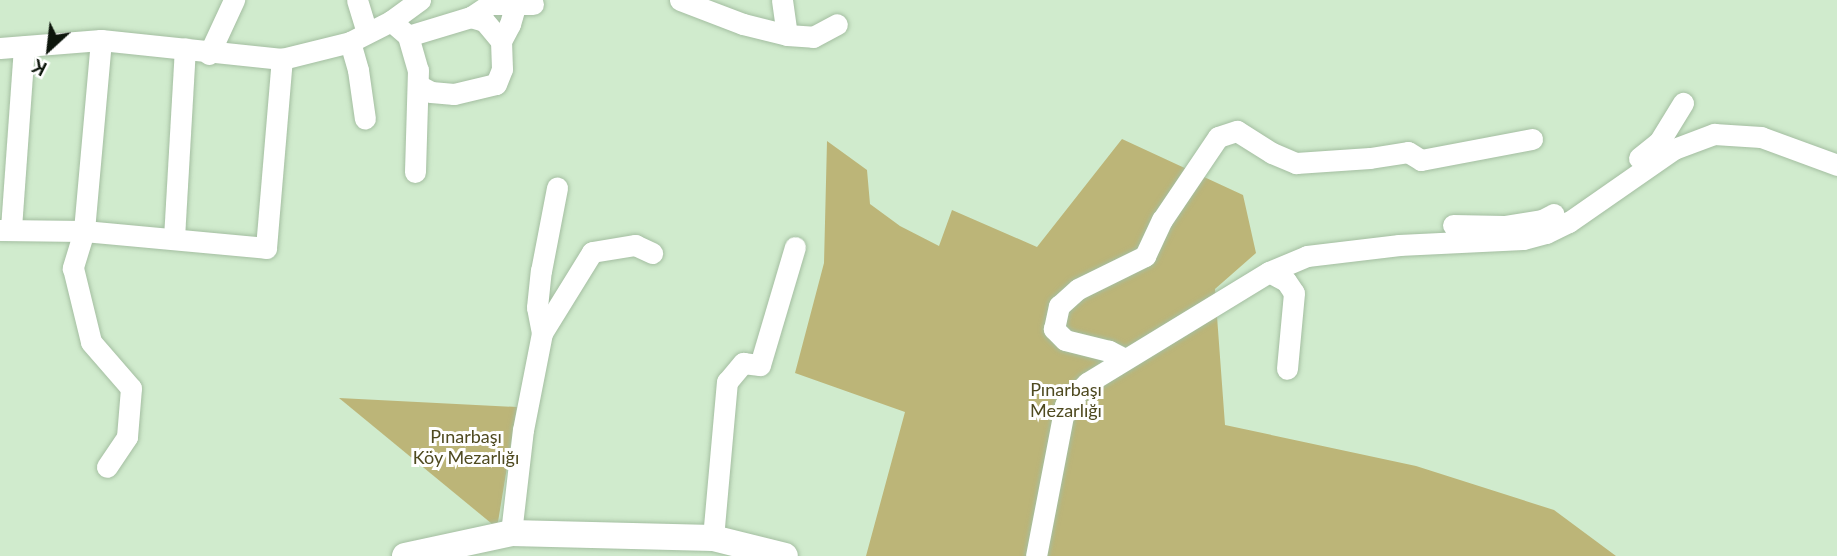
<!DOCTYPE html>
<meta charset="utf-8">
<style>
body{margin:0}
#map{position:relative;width:1837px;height:556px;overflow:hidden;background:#d0ebcd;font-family:Lato,sans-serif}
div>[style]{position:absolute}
.green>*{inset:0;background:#bcb578}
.roads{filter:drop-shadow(0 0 2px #a4bea1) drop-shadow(0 0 2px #a4bea1)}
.minor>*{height:21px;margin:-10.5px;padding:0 10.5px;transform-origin:10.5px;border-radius:10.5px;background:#fff}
.major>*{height:26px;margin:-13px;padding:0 13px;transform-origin:13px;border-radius:13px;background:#fff}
span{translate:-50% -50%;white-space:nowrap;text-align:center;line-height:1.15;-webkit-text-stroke:6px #fff;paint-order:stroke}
.park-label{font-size:18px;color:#4f4a20}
.north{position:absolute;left:14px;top:14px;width:70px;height:70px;-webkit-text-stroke:5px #fff;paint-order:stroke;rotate:207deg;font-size:19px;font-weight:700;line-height:28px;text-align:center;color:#0d160c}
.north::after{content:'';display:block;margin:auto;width:24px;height:32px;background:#0d160c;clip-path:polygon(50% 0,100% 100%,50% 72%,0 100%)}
</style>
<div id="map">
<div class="green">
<i style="clip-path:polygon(1122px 139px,1243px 195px,1256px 253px,1215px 289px,1225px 425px,1416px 466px,1554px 510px,1616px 556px,866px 556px,905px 412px,795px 373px,824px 263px,827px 141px,867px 170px,870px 204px,900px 226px,939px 246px,952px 210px,1037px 247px)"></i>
<i style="clip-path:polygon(339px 398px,517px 407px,497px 528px)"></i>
</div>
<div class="roads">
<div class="minor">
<i style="left:357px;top:0;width:34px;rotate:73deg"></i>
<i style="left:680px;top:0;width:67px;rotate:20.9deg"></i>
<i style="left:743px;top:24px;width:45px;rotate:14deg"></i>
<i style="left:787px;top:35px;width:26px;rotate:4deg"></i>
<i style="left:813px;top:37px;width:27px;rotate:-28deg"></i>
<i style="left:782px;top:0;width:35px;rotate:82deg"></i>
<i style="left:391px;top:21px;width:23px;rotate:41deg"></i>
<i style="left:408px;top:36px;width:35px;rotate:74deg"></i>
<i style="left:418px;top:70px;width:102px;rotate:91.7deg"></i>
<i style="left:408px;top:36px;width:66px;rotate:-16.8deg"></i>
<i style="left:471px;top:17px;width:23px;rotate:-34deg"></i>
<i style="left:490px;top:4px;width:43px"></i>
<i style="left:101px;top:40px;width:192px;rotate:95.1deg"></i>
<i style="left:84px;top:231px;width:39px;rotate:107deg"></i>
<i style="left:73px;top:268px;width:76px;rotate:76.3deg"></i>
<i style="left:91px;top:342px;width:61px;rotate:49deg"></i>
<i style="left:131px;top:388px;width:49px;rotate:94.7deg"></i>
<i style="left:127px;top:437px;width:36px;rotate:124deg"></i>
<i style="left:501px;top:41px;width:19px;rotate:-62deg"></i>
<i style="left:510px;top:24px;width:22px;rotate:-74deg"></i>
<i style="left:350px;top:42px;width:29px;rotate:74deg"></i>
<i style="left:358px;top:70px;width:49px;rotate:81.9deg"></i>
<i style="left:0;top:48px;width:101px;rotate:-4.5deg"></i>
<i style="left:101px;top:40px;width:182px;rotate:6deg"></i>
<i style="left:282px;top:59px;width:70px;rotate:-14deg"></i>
<i style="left:350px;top:42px;width:46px;rotate:-27.1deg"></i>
<i style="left:391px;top:21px;width:36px;rotate:-36deg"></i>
<i style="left:209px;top:54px;width:60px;rotate:-65.2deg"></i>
<i style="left:418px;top:85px;width:15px;rotate:28deg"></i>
<i style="left:431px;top:92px;width:23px;rotate:5deg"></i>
<i style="left:454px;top:94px;width:43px;rotate:-13.4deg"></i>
<i style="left:496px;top:84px;width:16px;rotate:-68deg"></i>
<i style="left:502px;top:69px;width:28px;rotate:-92deg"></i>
<i style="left:501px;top:41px;width:26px;rotate:-130deg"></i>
<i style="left:484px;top:21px;width:14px;rotate:-163deg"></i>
<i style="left:1639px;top:158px;width:26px;rotate:-39deg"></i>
<i style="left:1659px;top:142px;width:46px;rotate:-58.4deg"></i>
<i style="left:1453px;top:225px;width:51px;rotate:1.1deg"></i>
<i style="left:1504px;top:226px;width:38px;rotate:-9deg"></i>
<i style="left:1542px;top:220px;width:13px;rotate:-27deg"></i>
<i style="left:11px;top:228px;width:182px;rotate:-85.9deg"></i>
<i style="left:0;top:230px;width:84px;rotate:0.7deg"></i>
<i style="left:84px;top:231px;width:183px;rotate:5.3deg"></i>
<i style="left:266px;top:248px;width:190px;rotate:-85.2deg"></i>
<i style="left:174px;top:238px;width:190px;rotate:-86.7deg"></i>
<i style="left:1269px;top:272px;width:19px;rotate:28deg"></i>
<i style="left:1286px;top:281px;width:14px;rotate:56deg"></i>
<i style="left:1294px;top:293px;width:76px;rotate:95.3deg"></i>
<i style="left:542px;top:333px;width:95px;rotate:-58.3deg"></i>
<i style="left:592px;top:252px;width:44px;rotate:-9.2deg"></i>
<i style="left:635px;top:245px;width:19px;rotate:25deg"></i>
<i style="left:1125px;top:359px;width:18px;rotate:-153deg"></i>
<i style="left:1109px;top:351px;width:45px;rotate:-166deg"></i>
<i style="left:1065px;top:340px;width:16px;rotate:-135deg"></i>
<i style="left:1054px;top:329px;width:24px;rotate:-78deg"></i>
<i style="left:1059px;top:306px;width:25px;rotate:-42deg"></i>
<i style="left:1078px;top:289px;width:75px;rotate:-26.2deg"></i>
<i style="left:1145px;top:256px;width:40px;rotate:-65deg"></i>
<i style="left:1162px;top:220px;width:100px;rotate:-56deg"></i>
<i style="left:1218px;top:137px;width:20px;rotate:-18deg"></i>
<i style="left:1237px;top:131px;width:41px;rotate:32.2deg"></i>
<i style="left:1272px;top:153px;width:26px;rotate:23deg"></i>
<i style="left:1296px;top:163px;width:74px;rotate:-3.9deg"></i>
<i style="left:1370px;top:158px;width:38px;rotate:-9deg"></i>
<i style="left:1408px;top:152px;width:15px;rotate:32deg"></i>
<i style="left:1421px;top:160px;width:113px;rotate:-10.7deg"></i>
<i style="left:511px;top:533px;width:104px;rotate:-83.4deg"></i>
<i style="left:523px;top:430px;width:99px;rotate:-78.9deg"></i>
<i style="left:542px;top:333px;width:26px;rotate:-101deg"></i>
<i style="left:537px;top:307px;width:36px;rotate:-84deg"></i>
<i style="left:541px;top:271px;width:85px;rotate:-79.1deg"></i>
<i style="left:713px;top:538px;width:157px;rotate:-84.9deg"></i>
<i style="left:727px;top:382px;width:25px;rotate:-50deg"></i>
<i style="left:743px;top:363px;width:17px;rotate:7deg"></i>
<i style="left:760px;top:365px;width:123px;rotate:-73.5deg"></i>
<i style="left:1036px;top:556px;width:154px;rotate:-79.1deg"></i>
<i style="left:1065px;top:405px;width:31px;rotate:-45deg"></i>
<i style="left:1087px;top:383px;width:213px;rotate:-31.4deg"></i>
<i style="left:1269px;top:272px;width:41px;rotate:-22.8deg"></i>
<i style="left:1307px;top:256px;width:93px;rotate:-6.8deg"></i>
<i style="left:1399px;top:245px;width:124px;rotate:-2.8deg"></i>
<i style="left:1523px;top:239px;width:24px;rotate:-15deg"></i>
<i style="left:1546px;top:233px;width:25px;rotate:-26deg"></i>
<i style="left:1569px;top:222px;width:128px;rotate:-34.8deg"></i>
<i style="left:1674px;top:149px;width:43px;rotate:-20.6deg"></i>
<i style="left:1714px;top:134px;width:47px;rotate:3.7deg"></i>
<i style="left:1761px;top:137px;width:81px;rotate:20.2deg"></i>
</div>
<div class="major">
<i style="left:405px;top:556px;width:108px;rotate:-12.2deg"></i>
<i style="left:511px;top:533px;width:202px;rotate:1.4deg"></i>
<i style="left:713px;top:538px;width:74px;rotate:14deg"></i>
</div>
</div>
<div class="park-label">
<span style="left:1066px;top:400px">Pınarbaşı<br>Mezarlığı</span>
<span style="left:466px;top:447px">Pınarbaşı<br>Köy Mezarlığı</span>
</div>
<div class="north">K</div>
</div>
